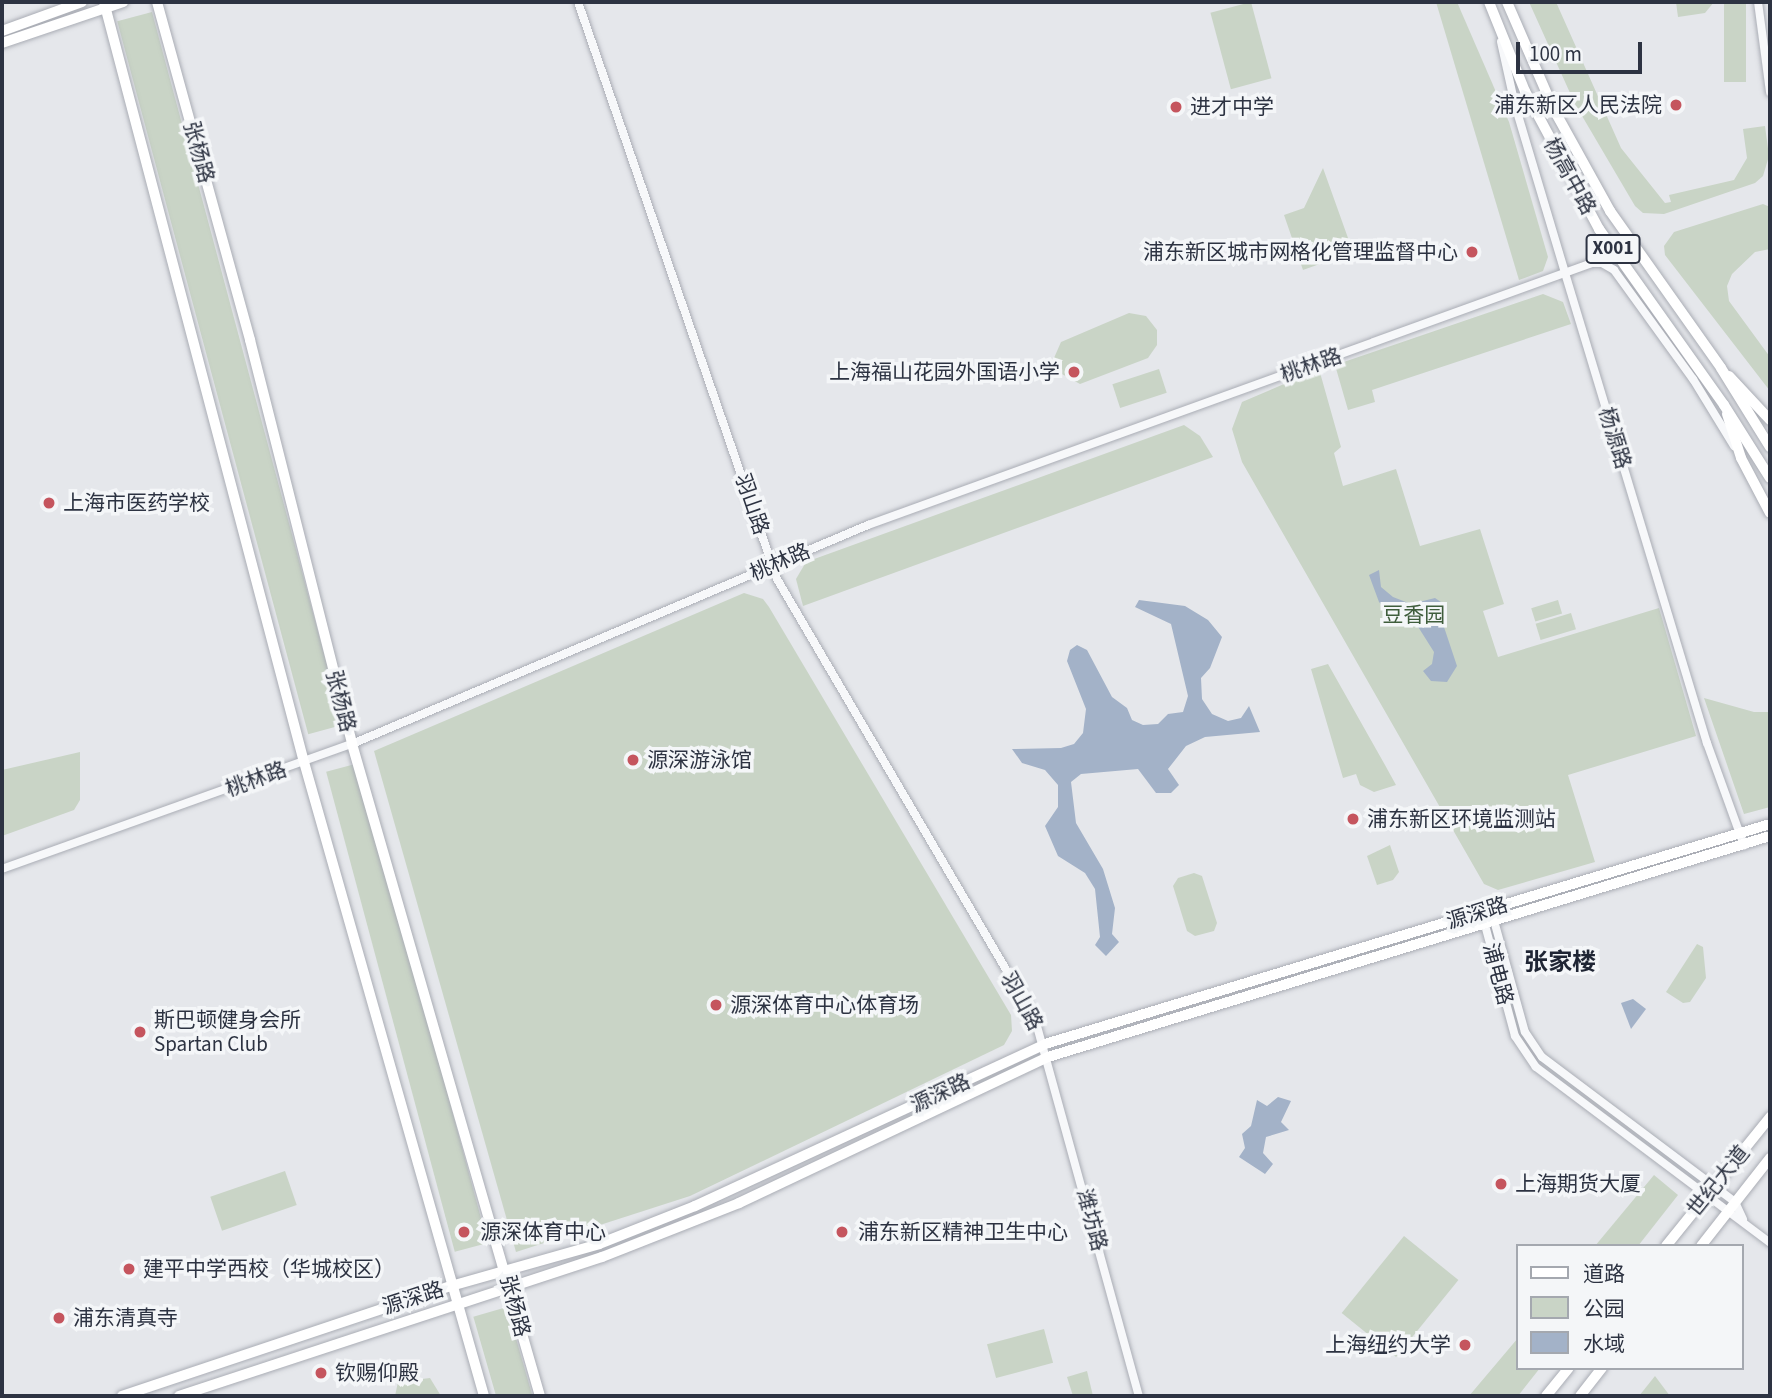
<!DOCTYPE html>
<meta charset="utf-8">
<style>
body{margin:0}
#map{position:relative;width:1772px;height:1398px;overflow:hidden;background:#e5e7eb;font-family:"Source Sans 3","Noto Sans SC",sans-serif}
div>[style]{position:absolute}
.green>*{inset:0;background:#c9d4c6;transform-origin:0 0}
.water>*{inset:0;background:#a3b2c8}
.roads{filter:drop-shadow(0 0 2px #aaadb5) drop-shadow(0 0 2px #aaadb5)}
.tertiary>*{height:8px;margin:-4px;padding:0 4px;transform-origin:4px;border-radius:4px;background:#f7f8fa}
.secondary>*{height:10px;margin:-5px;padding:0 5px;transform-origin:5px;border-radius:5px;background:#fff}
.primary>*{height:10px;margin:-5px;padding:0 5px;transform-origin:5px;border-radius:5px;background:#fff}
.trunk>*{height:10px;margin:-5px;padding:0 5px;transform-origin:5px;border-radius:5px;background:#fff}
.dots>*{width:19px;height:19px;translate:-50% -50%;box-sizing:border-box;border:4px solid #f4f6f8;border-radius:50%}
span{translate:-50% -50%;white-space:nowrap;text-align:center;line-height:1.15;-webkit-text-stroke:7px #f4f6f8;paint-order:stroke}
.shield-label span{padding:2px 5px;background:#f4f6f8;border:2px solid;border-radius:5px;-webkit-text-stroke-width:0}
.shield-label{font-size:19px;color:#2d3342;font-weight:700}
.poi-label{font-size:21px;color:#2d3342}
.right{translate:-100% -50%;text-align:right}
.left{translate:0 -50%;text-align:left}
.street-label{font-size:21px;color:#2d3342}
.park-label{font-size:21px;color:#3f5d3c}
.quarter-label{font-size:24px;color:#1f2534;font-weight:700}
.frame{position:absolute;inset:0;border:4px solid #2d3342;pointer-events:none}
.legend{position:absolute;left:1516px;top:1244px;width:228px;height:126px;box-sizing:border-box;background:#f4f6f8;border:2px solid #a4a8af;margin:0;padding:9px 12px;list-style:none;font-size:21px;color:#2d3342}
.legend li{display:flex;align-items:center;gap:14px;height:35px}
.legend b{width:35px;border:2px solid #a4a8af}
.scale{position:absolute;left:1516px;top:42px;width:126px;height:32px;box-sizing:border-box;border:4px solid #2d3342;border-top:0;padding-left:9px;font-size:21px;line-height:24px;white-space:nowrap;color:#2d3342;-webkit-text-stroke:5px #f4f6f8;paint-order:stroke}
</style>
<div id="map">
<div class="green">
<i style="left:1251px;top:2px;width:79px;height:42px;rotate:75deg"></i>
<i style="clip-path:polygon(1436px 2px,1457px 2px,1509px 122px,1548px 257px,1543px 271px,1519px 280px)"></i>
<i style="clip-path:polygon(1529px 2px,1556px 2px,1621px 148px,1665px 203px,1671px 202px,1669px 195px,1734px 180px,1747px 158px,1743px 129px,1765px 126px,1769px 156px,1763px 176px,1755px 183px,1664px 214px,1643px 213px,1635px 206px,1575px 104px)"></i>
<i style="clip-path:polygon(1676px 2px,1714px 2px,1705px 13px,1678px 17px)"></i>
<i style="left:1724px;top:2px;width:22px;height:80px"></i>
<i style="left:152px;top:12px;width:738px;height:36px;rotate:75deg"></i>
<i style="clip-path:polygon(1323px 168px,1353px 252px,1303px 270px,1284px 215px,1304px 208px)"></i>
<i style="clip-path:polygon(1763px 204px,1770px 207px,1770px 249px,1755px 252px,1732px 274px,1727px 286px,1729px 301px,1770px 357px,1770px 391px,1665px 255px,1664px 246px,1674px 232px)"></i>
<i style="clip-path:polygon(1543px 294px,1563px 302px,1571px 324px,1372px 390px,1375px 402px,1348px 410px,1335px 365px)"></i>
<i style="clip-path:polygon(1129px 313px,1146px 316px,1157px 330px,1157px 345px,1148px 358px,1080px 384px,1060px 373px,1054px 358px,1061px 342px)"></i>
<i style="left:1159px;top:369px;width:25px;height:49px;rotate:72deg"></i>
<i style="clip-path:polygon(1319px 369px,1341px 447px,1334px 453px,1343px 486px,1396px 469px,1420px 546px,1480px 529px,1504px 604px,1483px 611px,1498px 657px,1659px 608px,1696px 736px,1568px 775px,1595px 862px,1498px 890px,1484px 884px,1242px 462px,1232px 429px,1242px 402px)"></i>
<i style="clip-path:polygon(1184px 425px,1200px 436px,1213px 457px,803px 606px,796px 579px,806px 562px)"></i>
<i style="clip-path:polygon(744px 593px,763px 599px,769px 607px,1011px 1015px,1012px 1031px,1004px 1045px,690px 1196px,516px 1252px,374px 751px)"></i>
<i style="left:1558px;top:600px;width:14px;height:28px;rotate:73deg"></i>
<i style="left:1571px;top:613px;width:17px;height:37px;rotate:73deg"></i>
<i style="clip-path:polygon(1328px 664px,1385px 765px,1396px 785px,1374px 792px,1360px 785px,1356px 774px,1343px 778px,1311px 669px)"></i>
<i style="clip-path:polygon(1704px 698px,1754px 712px,1770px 712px,1770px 807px,1744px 814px)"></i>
<i style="clip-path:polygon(80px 752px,80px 800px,74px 810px,2px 836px,2px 770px)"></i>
<i style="left:359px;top:763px;width:497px;height:34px;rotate:75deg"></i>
<i style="clip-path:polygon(1390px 845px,1399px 872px,1393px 880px,1377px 885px,1367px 856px)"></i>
<i style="clip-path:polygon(1194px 873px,1202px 876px,1217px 923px,1214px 931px,1195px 936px,1187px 931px,1173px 886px,1178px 878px)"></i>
<i style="clip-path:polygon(1697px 944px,1703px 947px,1706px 978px,1690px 1002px,1683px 1003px,1666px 992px)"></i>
<i style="left:285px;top:1171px;width:36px;height:79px;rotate:71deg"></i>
<i style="clip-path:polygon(1654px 1175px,1678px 1195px,1638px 1246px,1595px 1246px)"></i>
<i style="left:1404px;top:1236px;width:70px;height:99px;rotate:39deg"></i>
<i style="left:507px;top:1307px;width:92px;height:35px;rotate:74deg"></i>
<i style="left:1044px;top:1329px;width:35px;height:59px;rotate:75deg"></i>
<i style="clip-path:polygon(1518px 1338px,1518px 1368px,1540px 1368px,1518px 1396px,1469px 1396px)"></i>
<i style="clip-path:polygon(1087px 1371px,1093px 1396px,1073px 1396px,1067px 1377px)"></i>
<i style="clip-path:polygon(1655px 1376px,1670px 1396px,1639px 1396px)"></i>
<i style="clip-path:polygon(430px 1378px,441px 1396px,395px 1396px,398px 1382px)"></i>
</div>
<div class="water">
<i style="clip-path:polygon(1379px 570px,1381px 587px,1393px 597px,1411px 604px,1435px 598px,1447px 606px,1444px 627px,1457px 666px,1447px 682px,1431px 681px,1423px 671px,1432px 664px,1434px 652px,1410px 614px,1397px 621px,1379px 602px,1369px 575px)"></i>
<i style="clip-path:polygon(1139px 600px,1185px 606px,1208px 620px,1222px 637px,1210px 668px,1201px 678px,1202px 699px,1212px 714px,1228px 721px,1241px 718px,1249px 706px,1260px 732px,1205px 737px,1186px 746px,1168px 769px,1179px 785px,1171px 793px,1156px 793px,1138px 769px,1081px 774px,1071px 782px,1076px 823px,1103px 869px,1115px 908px,1112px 934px,1119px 942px,1106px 956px,1095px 945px,1100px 937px,1095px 889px,1085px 873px,1058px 856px,1045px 826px,1058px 807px,1058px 785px,1045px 770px,1022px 763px,1012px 749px,1061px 748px,1074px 744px,1083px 733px,1086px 709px,1067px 661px,1070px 650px,1077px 645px,1087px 650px,1112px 697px,1127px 708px,1132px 720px,1143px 725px,1158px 724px,1168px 714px,1183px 712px,1188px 696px,1171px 624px,1135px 607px)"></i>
<i style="clip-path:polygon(1633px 999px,1646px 1009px,1631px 1029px,1621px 1003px)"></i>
<i style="clip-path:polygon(1278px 1097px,1291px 1101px,1281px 1122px,1289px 1130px,1266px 1137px,1263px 1153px,1273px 1164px,1265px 1174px,1239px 1157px,1245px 1148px,1242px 1134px,1251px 1126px,1257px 1100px,1267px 1106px)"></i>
</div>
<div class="roads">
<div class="tertiary">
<i style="left:578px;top:2px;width:610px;rotate:70.97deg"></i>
<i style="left:777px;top:579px;width:510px;rotate:59.61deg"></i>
<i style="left:1035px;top:1019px;width:391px;rotate:74.6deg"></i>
<i style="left:1758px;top:2px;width:91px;rotate:82.4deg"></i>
<i style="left:1501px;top:42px;width:65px;rotate:77.5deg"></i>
<i style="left:1515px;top:105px;width:175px;rotate:73.4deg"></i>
<i style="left:1565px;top:273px;width:491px;rotate:73.2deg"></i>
<i style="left:1707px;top:743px;width:109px;rotate:70.1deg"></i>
<i style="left:2px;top:869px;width:372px;rotate:-19.7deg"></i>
<i style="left:352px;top:744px;width:561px;rotate:-23deg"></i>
<i style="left:868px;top:525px;width:770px;rotate:-19.89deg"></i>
<i style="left:1592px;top:263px;width:10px"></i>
<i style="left:1602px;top:263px;width:14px;rotate:30deg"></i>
<i style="left:1614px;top:270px;width:135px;rotate:54.1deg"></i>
<i style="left:1693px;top:379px;width:79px;rotate:58.5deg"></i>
<i style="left:1487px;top:910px;width:15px;rotate:98deg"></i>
<i style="left:1485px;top:925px;width:115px;rotate:74.9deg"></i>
<i style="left:1515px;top:1036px;width:37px;rotate:56deg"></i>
<i style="left:1536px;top:1067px;width:293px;rotate:36.9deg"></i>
<i style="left:1493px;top:917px;width:119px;rotate:74.5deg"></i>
<i style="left:1525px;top:1032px;width:30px;rotate:56deg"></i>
<i style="left:1542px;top:1057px;width:241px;rotate:36.9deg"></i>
<i style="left:1735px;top:1202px;width:19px;rotate:65deg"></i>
</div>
<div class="secondary">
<i style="left:104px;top:2px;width:786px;rotate:75.26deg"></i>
<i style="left:304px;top:762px;width:659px;rotate:74.15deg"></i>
<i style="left:157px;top:2px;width:351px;rotate:74.6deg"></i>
<i style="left:250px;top:340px;width:417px;rotate:75.8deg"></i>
<i style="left:352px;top:744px;width:679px;rotate:73.92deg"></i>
<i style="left:2px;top:31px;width:85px;rotate:-19.9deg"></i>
<i style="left:2px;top:43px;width:128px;rotate:-18.7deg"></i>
<i style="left:122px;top:1396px;width:347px;rotate:-18.5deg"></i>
<i style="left:451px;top:1286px;width:154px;rotate:-15.8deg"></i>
<i style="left:599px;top:1244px;width:103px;rotate:-21.6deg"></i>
<i style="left:695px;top:1206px;width:386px;rotate:-24.8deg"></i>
<i style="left:1045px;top:1044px;width:758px;rotate:-16.88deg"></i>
<i style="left:179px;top:1396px;width:445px;rotate:-18.2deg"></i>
<i style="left:602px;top:1257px;width:147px;rotate:-21.5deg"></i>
<i style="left:739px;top:1203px;width:342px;rotate:-25.3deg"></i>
<i style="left:1048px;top:1057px;width:755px;rotate:-17.02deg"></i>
</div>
<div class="primary">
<i style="left:1729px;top:376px;width:60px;rotate:47deg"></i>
<i style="left:1727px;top:414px;width:46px;rotate:72.3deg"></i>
<i style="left:1741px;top:458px;width:62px;rotate:62.2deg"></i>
<i style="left:1666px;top:1246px;width:166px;rotate:-51.1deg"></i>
<i style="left:1701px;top:1246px;width:112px;rotate:-51.9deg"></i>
<i style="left:1546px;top:1396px;width:36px;rotate:-51deg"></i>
<i style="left:1580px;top:1396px;width:36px;rotate:-52deg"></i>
</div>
<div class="trunk">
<i style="left:1489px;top:2px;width:96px;rotate:68deg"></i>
<i style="left:1525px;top:91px;width:157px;rotate:61.8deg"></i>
<i style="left:1599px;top:229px;width:216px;rotate:54.6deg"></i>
<i style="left:1724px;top:405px;width:86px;rotate:57.8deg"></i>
<i style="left:1507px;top:2px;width:116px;rotate:66.5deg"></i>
<i style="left:1553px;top:108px;width:118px;rotate:61deg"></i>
<i style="left:1610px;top:211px;width:192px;rotate:54.7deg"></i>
<i style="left:1721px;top:368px;width:93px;rotate:58.2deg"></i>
</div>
</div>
<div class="dots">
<i style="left:1676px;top:105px;background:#c5555e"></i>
<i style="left:1176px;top:107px;background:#c5555e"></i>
<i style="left:1472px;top:252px;background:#c5555e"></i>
<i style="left:1074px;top:372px;background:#c5555e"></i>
<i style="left:49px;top:503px;background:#c5555e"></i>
<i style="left:633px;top:760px;background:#c5555e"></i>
<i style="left:1353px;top:819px;background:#c5555e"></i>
<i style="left:716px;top:1005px;background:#c5555e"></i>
<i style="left:140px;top:1032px;background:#c5555e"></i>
<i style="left:1501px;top:1184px;background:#c5555e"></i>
<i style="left:464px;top:1232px;background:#c5555e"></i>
<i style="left:842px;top:1232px;background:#c5555e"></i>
<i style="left:129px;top:1269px;background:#c5555e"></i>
<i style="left:59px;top:1318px;background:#c5555e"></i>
<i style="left:1465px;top:1345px;background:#c5555e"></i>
<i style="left:321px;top:1373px;background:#c5555e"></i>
</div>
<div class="shield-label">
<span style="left:1613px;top:249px">X001</span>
</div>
<div class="poi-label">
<span class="right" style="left:1662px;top:105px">浦东新区人民法院</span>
<span class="left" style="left:1190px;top:107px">进才中学</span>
<span class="right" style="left:1458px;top:252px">浦东新区城市网格化管理监督中心</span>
<span class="right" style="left:1060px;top:372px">上海福山花园外国语小学</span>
<span class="left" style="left:63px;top:503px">上海市医药学校</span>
<span class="left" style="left:647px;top:760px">源深游泳馆</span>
<span class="left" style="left:1367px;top:819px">浦东新区环境监测站</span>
<span class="left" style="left:730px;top:1005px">源深体育中心体育场</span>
<span class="left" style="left:154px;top:1032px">斯巴顿健身会所<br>Spartan Club</span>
<span class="left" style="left:1515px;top:1184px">上海期货大厦</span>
<span class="left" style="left:480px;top:1232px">源深体育中心</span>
<span class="left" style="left:858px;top:1232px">浦东新区精神卫生中心</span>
<span class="left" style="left:143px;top:1269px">建平中学西校（华城校区）</span>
<span class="left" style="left:73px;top:1318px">浦东清真寺</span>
<span class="right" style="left:1451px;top:1345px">上海纽约大学</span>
<span class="left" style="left:335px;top:1373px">钦赐仰殿</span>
</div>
<div class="street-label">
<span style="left:199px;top:152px;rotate:75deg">张杨路</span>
<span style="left:1570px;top:176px;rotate:61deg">杨高中路</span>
<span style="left:1311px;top:365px;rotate:-19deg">桃林路</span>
<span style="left:1615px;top:438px;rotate:73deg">杨源路</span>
<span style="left:752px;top:504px;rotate:71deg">羽山路</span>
<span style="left:780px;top:562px;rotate:-23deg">桃林路</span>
<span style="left:341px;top:701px;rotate:76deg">张杨路</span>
<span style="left:256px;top:779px;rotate:-20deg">桃林路</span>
<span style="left:1477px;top:913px;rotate:-17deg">源深路</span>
<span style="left:1498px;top:974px;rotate:75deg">浦电路</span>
<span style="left:1022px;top:1001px;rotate:61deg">羽山路</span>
<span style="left:940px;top:1093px;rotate:-25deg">源深路</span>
<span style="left:1718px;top:1181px;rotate:-51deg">世纪大道</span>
<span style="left:1092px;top:1220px;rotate:75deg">潍坊路</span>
<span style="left:413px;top:1298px;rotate:-18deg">源深路</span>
<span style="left:515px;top:1306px;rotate:75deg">张杨路</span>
</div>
<div class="park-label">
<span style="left:1414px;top:615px">豆香园</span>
</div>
<div class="quarter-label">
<span style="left:1560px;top:963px">张家楼</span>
</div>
<div class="frame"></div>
<ul class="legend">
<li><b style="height:9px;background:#fff"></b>道路</li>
<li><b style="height:19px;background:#c9d4c6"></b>公园</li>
<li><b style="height:19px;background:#a3b2c8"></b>水域</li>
</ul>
<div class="scale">100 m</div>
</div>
